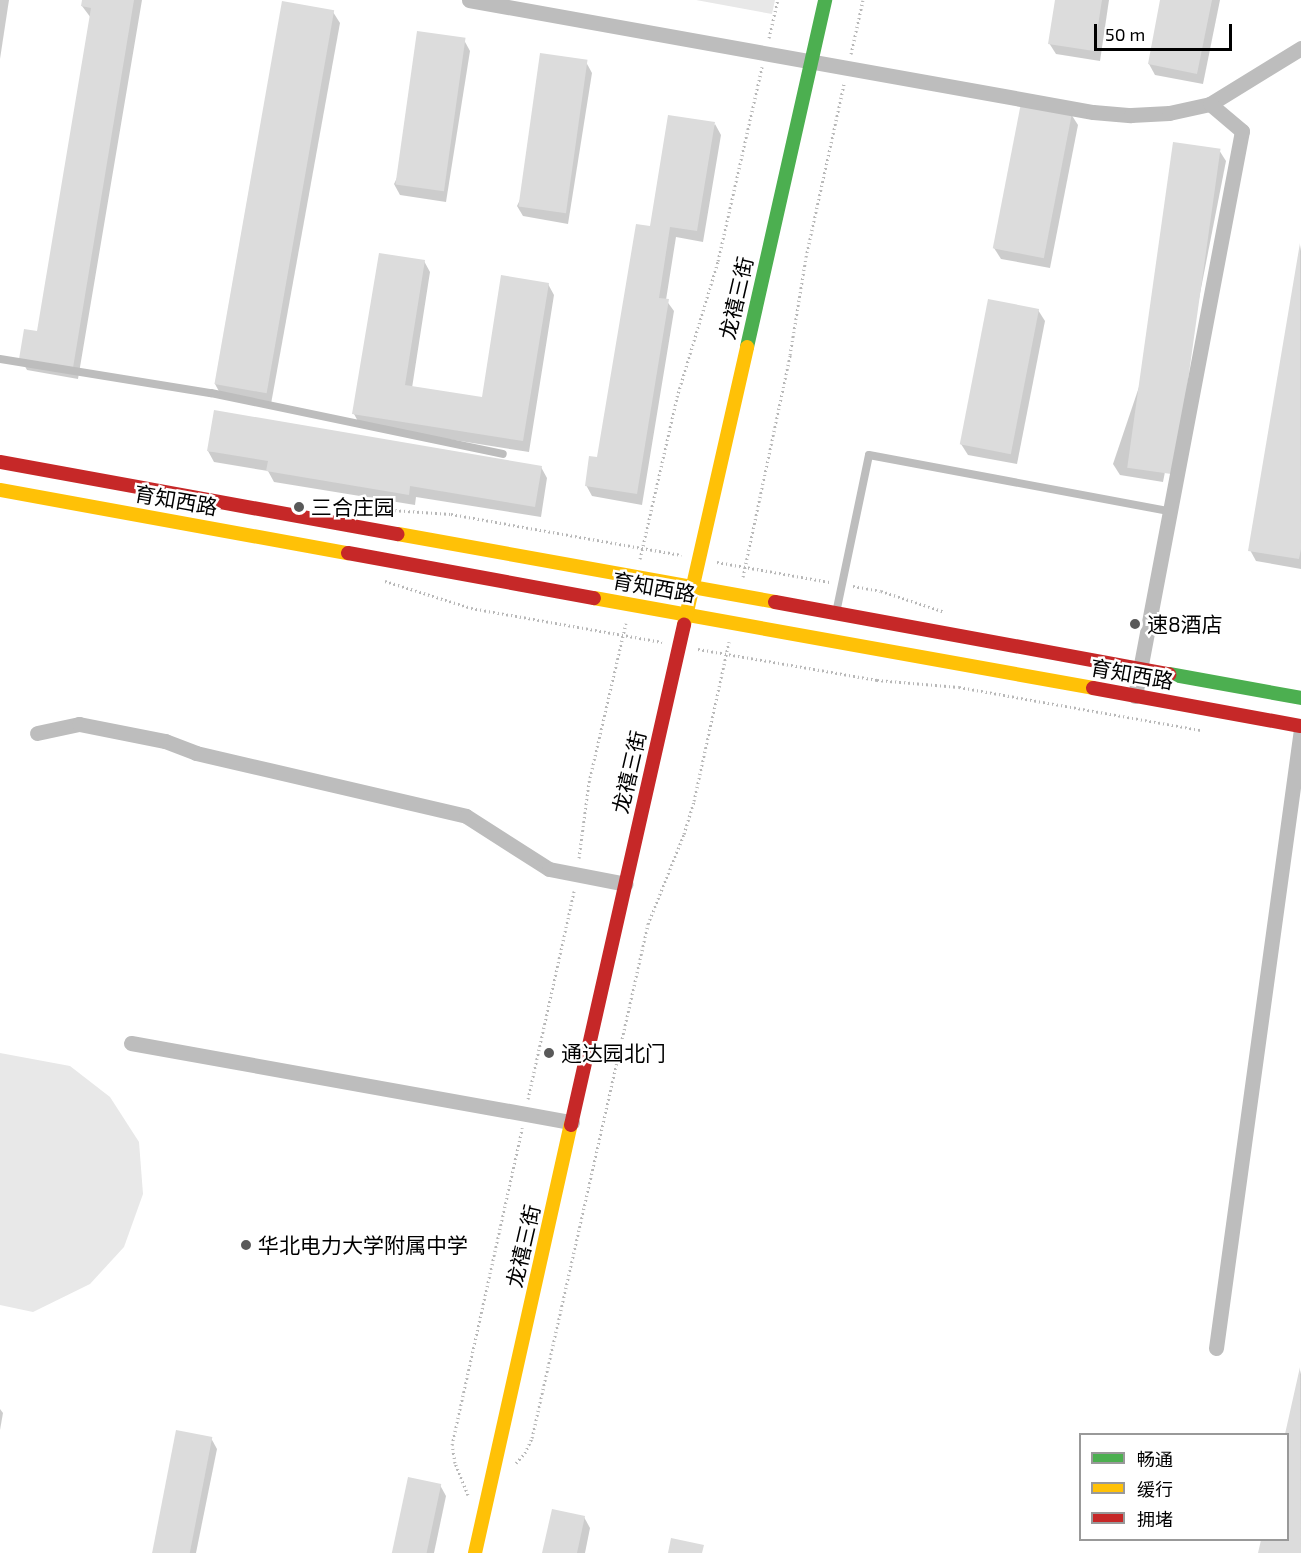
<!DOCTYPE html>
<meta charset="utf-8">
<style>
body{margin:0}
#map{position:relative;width:1301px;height:1553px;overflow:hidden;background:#fff;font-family:"Exo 2","Noto Sans SC",sans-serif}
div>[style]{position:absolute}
.green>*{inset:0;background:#e8e8e8}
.shadow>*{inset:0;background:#0003}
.building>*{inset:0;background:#dcdcdc;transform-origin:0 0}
.path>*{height:3px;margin-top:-1.5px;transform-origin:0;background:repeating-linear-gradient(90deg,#b8b8b8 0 1.5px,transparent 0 4.5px)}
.lane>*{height:8px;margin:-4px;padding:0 4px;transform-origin:4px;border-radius:4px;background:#bdbdbd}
.street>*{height:15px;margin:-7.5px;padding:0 7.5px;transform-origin:7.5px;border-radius:7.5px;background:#bdbdbd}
.fast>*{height:14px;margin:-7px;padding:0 7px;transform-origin:7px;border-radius:7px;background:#4caf50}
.slow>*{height:14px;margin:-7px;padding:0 7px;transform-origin:7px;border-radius:7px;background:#ffc107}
.jam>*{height:14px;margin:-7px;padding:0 7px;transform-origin:7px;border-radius:7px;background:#c62828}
.dots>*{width:16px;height:16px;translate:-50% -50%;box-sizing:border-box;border:3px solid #fff;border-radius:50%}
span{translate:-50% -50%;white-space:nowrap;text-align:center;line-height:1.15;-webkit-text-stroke:5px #fff;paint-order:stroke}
.street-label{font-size:21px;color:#000}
.poi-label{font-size:21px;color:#000}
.left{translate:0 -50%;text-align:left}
.legend{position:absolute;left:1079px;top:1433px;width:210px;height:108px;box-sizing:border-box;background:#fff;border:2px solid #999;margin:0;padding:8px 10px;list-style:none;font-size:18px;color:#000}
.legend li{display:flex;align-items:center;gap:12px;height:30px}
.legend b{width:30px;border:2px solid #999}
.scale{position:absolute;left:1094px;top:24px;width:138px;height:27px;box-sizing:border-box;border:3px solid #000;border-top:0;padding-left:8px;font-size:18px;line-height:21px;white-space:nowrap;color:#000;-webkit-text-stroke:4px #fff;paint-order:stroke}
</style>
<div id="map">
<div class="green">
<i style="clip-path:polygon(696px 0,775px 0,772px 14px)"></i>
<i style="clip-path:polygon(0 1053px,70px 1066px,110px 1097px,139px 1142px,143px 1194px,124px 1247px,90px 1284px,33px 1312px,0 1305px)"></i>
</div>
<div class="shadow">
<i style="clip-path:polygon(0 0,9px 0,0 59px)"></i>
<i style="clip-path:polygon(83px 0,142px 0,78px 379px,27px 370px,21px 359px,38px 333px,91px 18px,82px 6px)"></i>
<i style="clip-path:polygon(1056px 0,1109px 0,1100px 61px,1056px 54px,1049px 43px)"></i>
<i style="clip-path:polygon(1162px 0,1220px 0,1203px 84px,1155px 75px,1149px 64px)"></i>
<i style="clip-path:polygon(333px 12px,340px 23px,271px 404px,221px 395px,215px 384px)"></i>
<i style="clip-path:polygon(464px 40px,470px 51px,446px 202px,400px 195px,394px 184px)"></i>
<i style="clip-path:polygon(586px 62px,592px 73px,568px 224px,523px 216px,517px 206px)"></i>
<i style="clip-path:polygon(1071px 114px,1078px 125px,1050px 268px,1001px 259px,994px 248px)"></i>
<i style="clip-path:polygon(715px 124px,721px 135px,703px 242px,676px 237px,666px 300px,674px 311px,642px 505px,592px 496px,586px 485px,598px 459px,651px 228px)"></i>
<i style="clip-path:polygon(1219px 150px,1226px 161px,1163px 482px,1120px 475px,1113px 464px)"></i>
<i style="clip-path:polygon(1301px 245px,1301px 569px,1256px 561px,1250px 550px)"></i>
<i style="clip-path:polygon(424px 261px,430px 272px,412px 388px,483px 399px,548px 284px,554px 295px,529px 452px,360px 425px,354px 414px)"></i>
<i style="clip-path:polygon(1038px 310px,1045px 321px,1017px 464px,968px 455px,961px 444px)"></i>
<i style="clip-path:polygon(208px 451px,541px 467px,547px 478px,541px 517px,416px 497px,415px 505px,274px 482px,268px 471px,214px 462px)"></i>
<i style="clip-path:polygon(1301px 1370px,1301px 1553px,1260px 1553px,1263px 1540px,1288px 1540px,1286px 1434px)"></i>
<i style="clip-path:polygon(0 1409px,3px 1413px,0 1430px)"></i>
<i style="clip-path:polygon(211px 1438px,217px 1449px,196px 1553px,153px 1553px)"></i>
<i style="clip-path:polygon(440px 1485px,446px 1496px,434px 1553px,393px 1553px)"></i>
<i style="clip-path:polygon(584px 1517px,590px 1528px,585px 1553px,544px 1553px)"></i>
</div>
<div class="building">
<i style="clip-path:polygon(82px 0,134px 0,73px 368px,19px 359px,24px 329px,37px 331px,91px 8px,81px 6px)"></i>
<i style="clip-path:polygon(1055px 0,1102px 0,1094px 51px,1048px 44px)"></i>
<i style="clip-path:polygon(1160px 0,1212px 0,1197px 74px,1148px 64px)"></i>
<i style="left:282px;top:1px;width:53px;height:389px;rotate:10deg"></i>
<i style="left:417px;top:31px;width:49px;height:155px;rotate:8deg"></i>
<i style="left:540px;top:53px;width:48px;height:155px;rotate:8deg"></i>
<i style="left:1021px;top:103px;width:52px;height:148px;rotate:11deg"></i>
<i style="clip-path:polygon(668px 115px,715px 122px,697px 231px,670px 227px,659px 298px,669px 299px,637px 494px,585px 486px,589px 456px,597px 457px,636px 224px,650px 226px)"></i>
<i style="left:1173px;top:142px;width:48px;height:329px;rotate:8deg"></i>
<i style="clip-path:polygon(1300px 243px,1301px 549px,1299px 559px,1248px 551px)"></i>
<i style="clip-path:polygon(379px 253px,425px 260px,405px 385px,482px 397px,501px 275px,549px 283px,523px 441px,352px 414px)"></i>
<i style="left:988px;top:299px;width:52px;height:148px;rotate:11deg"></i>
<i style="clip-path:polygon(214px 410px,542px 466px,535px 507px,410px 486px,409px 495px,266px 471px,268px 461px,207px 451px)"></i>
<i style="clip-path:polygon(1300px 1367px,1301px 1553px,1258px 1553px,1261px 1540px,1288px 1540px,1288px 1434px,1285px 1434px)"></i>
<i style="left:176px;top:1430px;width:37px;height:126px;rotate:11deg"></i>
<i style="left:408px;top:1477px;width:34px;height:78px;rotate:12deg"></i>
<i style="clip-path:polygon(552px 1509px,585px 1516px,577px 1553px,542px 1553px)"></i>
<i style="clip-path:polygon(671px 1538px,704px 1545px,702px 1553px,668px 1553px)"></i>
</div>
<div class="path">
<i style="left:769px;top:38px;width:39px;rotate:-77deg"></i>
<i style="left:851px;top:54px;width:55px;rotate:-77.5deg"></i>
<i style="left:377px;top:509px;width:74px;rotate:3.9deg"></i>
<i style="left:451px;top:514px;width:234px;rotate:10.1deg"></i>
<i style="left:640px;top:559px;width:166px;rotate:-77.1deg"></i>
<i style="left:677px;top:397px;width:142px;rotate:-73.2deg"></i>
<i style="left:718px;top:261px;width:199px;rotate:-77.2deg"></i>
<i style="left:717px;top:562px;width:114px;rotate:10.1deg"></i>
<i style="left:743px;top:577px;width:227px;rotate:-78deg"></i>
<i style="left:790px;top:355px;width:99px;rotate:-80.7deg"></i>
<i style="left:806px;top:257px;width:177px;rotate:-77.6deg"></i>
<i style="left:385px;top:581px;width:90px;rotate:17.4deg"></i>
<i style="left:471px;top:608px;width:194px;rotate:10.1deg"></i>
<i style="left:853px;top:586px;width:28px;rotate:10deg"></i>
<i style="left:881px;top:591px;width:67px;rotate:18.2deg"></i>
<i style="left:698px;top:649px;width:182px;rotate:9.8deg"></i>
<i style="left:877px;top:680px;width:82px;rotate:4.9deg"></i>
<i style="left:959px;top:687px;width:246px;rotate:10.1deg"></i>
<i style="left:579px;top:858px;width:77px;rotate:-82.5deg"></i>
<i style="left:589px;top:782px;width:163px;rotate:-76.9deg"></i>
<i style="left:528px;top:1099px;width:213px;rotate:-77.5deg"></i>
<i style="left:516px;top:1463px;width:13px;rotate:-48deg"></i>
<i style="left:525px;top:1453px;width:17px;rotate:-65deg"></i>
<i style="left:532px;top:1438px;width:527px;rotate:-77.28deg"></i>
<i style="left:648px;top:924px;width:97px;rotate:-68.2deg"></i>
<i style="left:684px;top:834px;width:34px;rotate:-73deg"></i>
<i style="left:694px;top:801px;width:163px;rotate:-77.6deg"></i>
<i style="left:468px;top:1495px;width:35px;rotate:-112deg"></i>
<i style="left:455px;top:1463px;width:18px;rotate:-99deg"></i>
<i style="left:452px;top:1445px;width:325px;rotate:-77.5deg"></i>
</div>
<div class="lane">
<i style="left:0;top:359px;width:214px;rotate:9.2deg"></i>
<i style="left:211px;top:393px;width:298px;rotate:11.8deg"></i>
<i style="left:836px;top:613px;width:161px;rotate:-78.2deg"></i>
<i style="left:869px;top:455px;width:305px;rotate:10.6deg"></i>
</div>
<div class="street">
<i style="left:469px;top:0;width:634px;rotate:10.18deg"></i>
<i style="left:1093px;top:112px;width:38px;rotate:5deg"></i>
<i style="left:1131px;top:115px;width:38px;rotate:-3deg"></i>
<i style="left:1169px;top:113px;width:42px;rotate:-12.4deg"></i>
<i style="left:1210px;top:104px;width:107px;rotate:-31.6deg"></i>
<i style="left:1135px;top:696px;width:575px;rotate:-79.28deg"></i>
<i style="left:1242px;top:131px;width:42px;rotate:-139.8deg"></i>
<i style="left:37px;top:733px;width:43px;rotate:-12.1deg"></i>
<i style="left:79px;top:724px;width:88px;rotate:11.2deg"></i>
<i style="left:165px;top:741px;width:33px;rotate:21deg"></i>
<i style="left:196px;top:753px;width:277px;rotate:13.1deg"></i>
<i style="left:466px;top:816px;width:98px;rotate:32.6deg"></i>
<i style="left:549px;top:869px;width:78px;rotate:11deg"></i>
<i style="left:131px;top:1043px;width:448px;rotate:10.2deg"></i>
<i style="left:1216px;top:1348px;width:625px;rotate:-82.18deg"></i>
</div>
<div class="fast">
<i style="left:747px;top:347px;width:356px;rotate:-77.3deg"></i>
<i style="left:1169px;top:674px;width:134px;rotate:10.3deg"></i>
</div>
<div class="slow">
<i style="left:0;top:490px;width:354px;rotate:10.3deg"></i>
<i style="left:398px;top:534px;width:383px;rotate:10.2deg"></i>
<i style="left:594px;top:598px;width:507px;rotate:10.22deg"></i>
<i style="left:684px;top:625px;width:285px;rotate:-77.2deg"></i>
<i style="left:475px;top:1553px;width:439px;rotate:-77.4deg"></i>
</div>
<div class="jam">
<i style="left:0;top:462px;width:404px;rotate:10.3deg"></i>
<i style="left:348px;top:553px;width:250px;rotate:10.4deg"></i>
<i style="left:775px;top:602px;width:401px;rotate:10.4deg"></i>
<i style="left:1093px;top:688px;width:211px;rotate:10.4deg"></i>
<i style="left:571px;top:1125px;width:513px;rotate:-77.27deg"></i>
</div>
<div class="dots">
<i style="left:299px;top:507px;background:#595959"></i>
<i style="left:1135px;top:624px;background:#595959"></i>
<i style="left:549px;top:1053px;background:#595959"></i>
<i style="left:246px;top:1245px;background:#595959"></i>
</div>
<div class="street-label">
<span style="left:736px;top:298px;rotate:-77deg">龙禧三街</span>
<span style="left:176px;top:500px;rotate:10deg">育知西路</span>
<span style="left:654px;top:587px;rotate:10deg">育知西路</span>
<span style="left:1132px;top:674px;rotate:10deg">育知西路</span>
<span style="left:629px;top:772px;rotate:-77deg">龙禧三街</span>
<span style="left:523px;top:1246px;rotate:-77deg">龙禧三街</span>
</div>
<div class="poi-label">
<span class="left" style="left:311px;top:507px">三合庄园</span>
<span class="left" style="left:1147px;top:624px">速8酒店</span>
<span class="left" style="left:561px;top:1053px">通达园北门</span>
<span class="left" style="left:258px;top:1245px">华北电力大学附属中学</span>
</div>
<ul class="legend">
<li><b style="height:8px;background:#4caf50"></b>畅通</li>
<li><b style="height:8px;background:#ffc107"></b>缓行</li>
<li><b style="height:8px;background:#c62828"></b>拥堵</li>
</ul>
<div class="scale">50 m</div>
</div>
